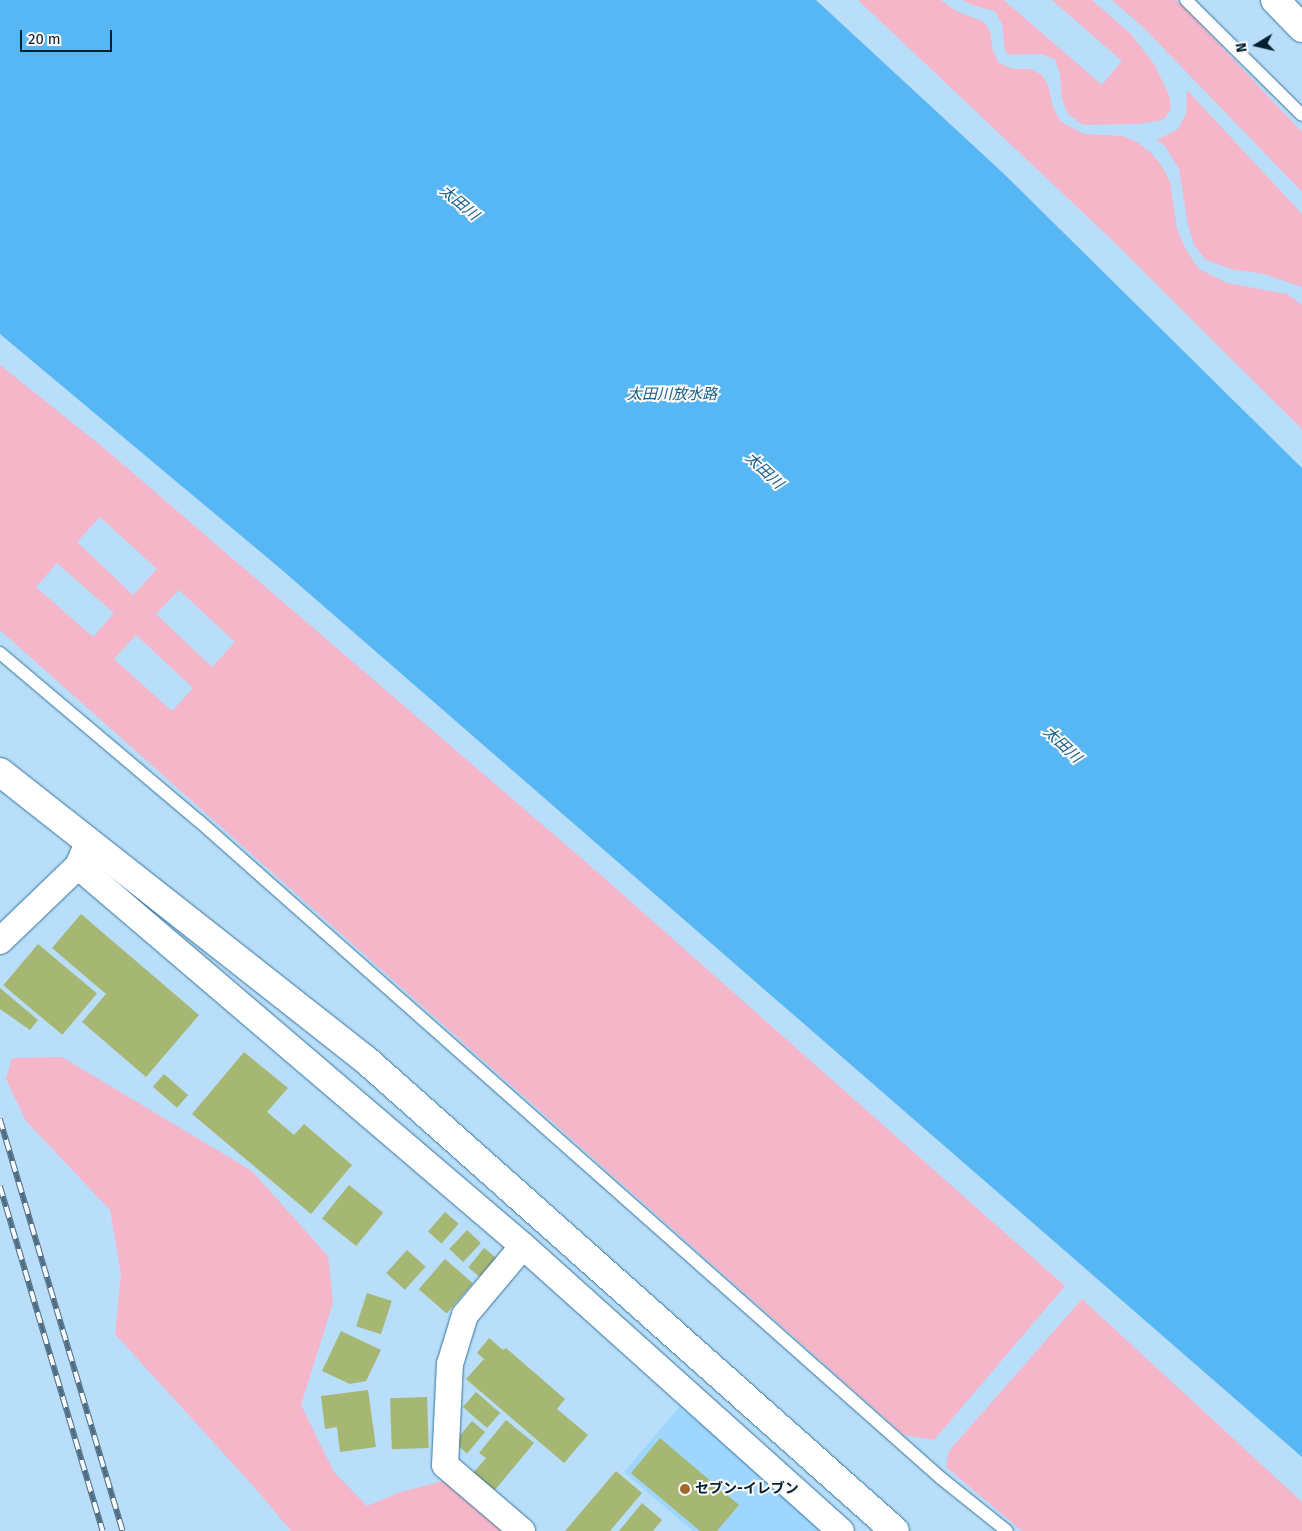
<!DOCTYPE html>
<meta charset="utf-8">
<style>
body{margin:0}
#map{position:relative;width:1302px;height:1531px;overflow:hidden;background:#b9def9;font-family:"Fira Sans","Noto Sans JP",sans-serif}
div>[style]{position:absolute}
.built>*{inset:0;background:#9ed6fe}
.green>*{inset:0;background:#f5b6c9}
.water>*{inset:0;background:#57b7f4}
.building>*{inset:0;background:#a6b673;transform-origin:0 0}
.roads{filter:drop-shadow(0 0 1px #34739c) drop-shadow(0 0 1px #34739c)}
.service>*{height:12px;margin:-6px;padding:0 6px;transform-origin:6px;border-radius:6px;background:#fff}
.minor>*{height:26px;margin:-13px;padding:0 13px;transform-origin:13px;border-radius:13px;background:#fff}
.tertiary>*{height:28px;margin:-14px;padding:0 14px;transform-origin:14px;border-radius:14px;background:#fff}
.rail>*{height:5.5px;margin-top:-2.75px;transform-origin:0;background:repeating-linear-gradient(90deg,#fafafa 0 11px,#4f6e83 0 22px);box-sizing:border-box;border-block:1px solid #4f6e83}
.dots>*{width:14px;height:14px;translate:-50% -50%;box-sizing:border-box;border:2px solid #fafafa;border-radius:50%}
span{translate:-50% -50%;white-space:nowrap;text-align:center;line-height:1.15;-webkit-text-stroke:4px #fafafa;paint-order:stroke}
.poi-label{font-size:14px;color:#041f30;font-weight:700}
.left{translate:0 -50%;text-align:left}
.water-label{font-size:15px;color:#155d85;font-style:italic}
.north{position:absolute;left:1232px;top:20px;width:50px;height:50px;-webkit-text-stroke:4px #fafafa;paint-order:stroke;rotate:261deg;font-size:14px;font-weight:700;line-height:20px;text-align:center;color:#041f30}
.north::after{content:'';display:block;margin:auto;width:18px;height:22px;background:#041f30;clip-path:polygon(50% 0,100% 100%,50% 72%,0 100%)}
.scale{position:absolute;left:20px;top:30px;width:92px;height:22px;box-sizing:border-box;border:2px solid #041f30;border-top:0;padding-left:6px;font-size:15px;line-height:18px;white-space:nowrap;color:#041f30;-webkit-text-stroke:4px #fafafa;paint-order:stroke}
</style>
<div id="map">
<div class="built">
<i style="clip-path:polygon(680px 1406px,822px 1530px,822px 1531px,693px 1531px,624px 1472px)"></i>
</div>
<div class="green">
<i style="clip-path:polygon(858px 0,941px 0,956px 11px,984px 22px,990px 32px,993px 51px,999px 63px,1013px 69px,1030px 69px,1042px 75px,1048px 85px,1053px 107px,1061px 122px,1084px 134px,1123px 136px,1137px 142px,1151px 153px,1162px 166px,1170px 182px,1177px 229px,1186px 250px,1199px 269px,1227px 283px,1287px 294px,1302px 305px,1302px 429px,1111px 239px)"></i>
<i style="clip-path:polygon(962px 0,1004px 0,1102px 85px,1122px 61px,1052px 0,1092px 0,1131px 34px,1154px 64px,1169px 95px,1171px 109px,1163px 120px,1139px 124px,1083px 125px,1068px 114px,1062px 99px,1060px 74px,1055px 59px,1041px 54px,1011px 55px,1005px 51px,1002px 24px,995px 11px,975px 6px)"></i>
<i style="clip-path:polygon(1112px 0,1176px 0,1188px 11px,1302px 132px,1302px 192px,1144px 28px)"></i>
<i style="clip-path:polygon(1187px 90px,1302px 214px,1302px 287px,1264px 274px,1231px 269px,1206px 260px,1194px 245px,1188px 225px,1179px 169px,1165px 146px,1157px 140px,1178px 129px,1186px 114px)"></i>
<i style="clip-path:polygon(evenodd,0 365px,104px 448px,595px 870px,1065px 1286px,934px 1440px,904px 1435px,0 630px,0 365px,100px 517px,157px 569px,133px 595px,77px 542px,100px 517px,0 365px,57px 563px,114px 613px,93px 637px,36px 587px,57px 563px,0 365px,179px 590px,235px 642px,212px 667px,156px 614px,179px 590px,0 365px,136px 635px,193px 688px,172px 711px,114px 659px,136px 635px)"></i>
<i style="clip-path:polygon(62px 1057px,252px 1171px,328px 1256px,333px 1303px,301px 1405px,334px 1472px,367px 1506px,401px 1492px,443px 1481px,505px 1531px,291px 1531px,255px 1488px,115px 1334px,121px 1274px,110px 1210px,26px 1121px,6px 1079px,12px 1058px)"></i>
<i style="clip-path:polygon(1082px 1299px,1302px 1502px,1302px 1531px,1022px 1531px,946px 1467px,949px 1451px)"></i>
</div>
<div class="water">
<i style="clip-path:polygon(0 0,816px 0,1003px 173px,1302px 468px,1302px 1457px,282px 570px,0 334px)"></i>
</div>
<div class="building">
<i style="clip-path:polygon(81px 914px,199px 1015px,146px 1077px,82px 1022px,106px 994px,52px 948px)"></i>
<i style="left:38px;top:944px;width:77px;height:54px;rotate:40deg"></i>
<i style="clip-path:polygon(0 988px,38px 1020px,30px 1030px,0 1009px)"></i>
<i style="clip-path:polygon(244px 1052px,288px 1088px,267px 1112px,294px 1135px,304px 1124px,352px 1165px,311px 1214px,192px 1114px)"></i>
<i style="left:164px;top:1074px;width:32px;height:17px;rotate:41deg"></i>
<i style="left:349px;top:1185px;width:44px;height:43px;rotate:39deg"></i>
<i style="left:445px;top:1212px;width:18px;height:26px;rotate:41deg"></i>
<i style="left:467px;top:1230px;width:19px;height:26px;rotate:43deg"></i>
<i style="left:484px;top:1248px;width:19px;height:25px;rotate:39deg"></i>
<i style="left:407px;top:1250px;width:25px;height:31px;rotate:42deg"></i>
<i style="left:445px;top:1259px;width:37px;height:40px;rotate:41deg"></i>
<i style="left:367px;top:1293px;width:26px;height:35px;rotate:18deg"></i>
<i style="clip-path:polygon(341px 1331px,381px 1350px,366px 1381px,350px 1384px,322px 1371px)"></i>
<i style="clip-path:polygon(489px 1338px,503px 1350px,506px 1348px,565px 1399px,557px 1409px,588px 1435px,564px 1463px,466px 1379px,484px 1359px,477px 1353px)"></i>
<i style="clip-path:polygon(368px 1390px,376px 1447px,340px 1452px,337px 1427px,325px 1429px,321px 1396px)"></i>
<i style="left:476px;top:1392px;width:32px;height:20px;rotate:41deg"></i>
<i style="left:427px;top:1397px;width:51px;height:37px;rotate:88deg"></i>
<i style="clip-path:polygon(506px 1420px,534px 1443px,494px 1491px,473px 1473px,486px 1458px,479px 1453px)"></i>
<i style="left:472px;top:1421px;width:17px;height:28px;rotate:40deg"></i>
<i style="clip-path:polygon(660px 1438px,739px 1505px,717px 1531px,700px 1531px,631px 1473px)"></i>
<i style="clip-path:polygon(616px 1471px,642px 1493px,610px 1531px,565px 1531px)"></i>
<i style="clip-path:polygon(642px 1503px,662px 1520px,653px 1531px,619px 1531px)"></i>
</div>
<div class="roads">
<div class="service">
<i style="left:1186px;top:0;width:163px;rotate:44.8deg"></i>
<i style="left:0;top:653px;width:260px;rotate:40.2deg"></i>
<i style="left:199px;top:821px;width:992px;rotate:41.53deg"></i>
<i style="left:942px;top:1479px;width:83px;rotate:38.7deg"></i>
</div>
<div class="minor">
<i style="left:89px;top:841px;width:27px;rotate:114deg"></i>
<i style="left:78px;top:866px;width:585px;rotate:40.5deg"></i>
<i style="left:523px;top:1246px;width:427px;rotate:41.9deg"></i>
<i style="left:0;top:941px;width:108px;rotate:-43.9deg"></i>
<i style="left:522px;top:1531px;width:101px;rotate:-139.4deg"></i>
<i style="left:445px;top:1465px;width:101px;rotate:-87.2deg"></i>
<i style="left:450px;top:1364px;width:51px;rotate:-73deg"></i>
<i style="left:465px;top:1315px;width:90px;rotate:-50deg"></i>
</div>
<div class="tertiary">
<i style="left:1275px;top:0;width:39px;rotate:46deg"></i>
<i style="left:0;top:772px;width:466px;rotate:38.2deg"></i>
<i style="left:366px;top:1060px;width:708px;rotate:41.68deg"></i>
</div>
</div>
<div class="rail">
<i style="left:0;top:1119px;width:430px;rotate:73.4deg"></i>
<i style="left:0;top:1186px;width:360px;rotate:73.4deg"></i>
</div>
<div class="dots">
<i style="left:685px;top:1489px;background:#a6672f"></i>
</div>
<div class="poi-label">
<span class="left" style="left:695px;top:1489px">セブン-イレブン</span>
</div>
<div class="water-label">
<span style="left:459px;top:203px;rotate:40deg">太田川</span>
<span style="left:672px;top:395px">太田川放水路</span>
<span style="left:764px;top:471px;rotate:43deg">太田川</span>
<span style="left:1062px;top:745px;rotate:43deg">太田川</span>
</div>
<div class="north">N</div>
<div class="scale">20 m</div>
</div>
